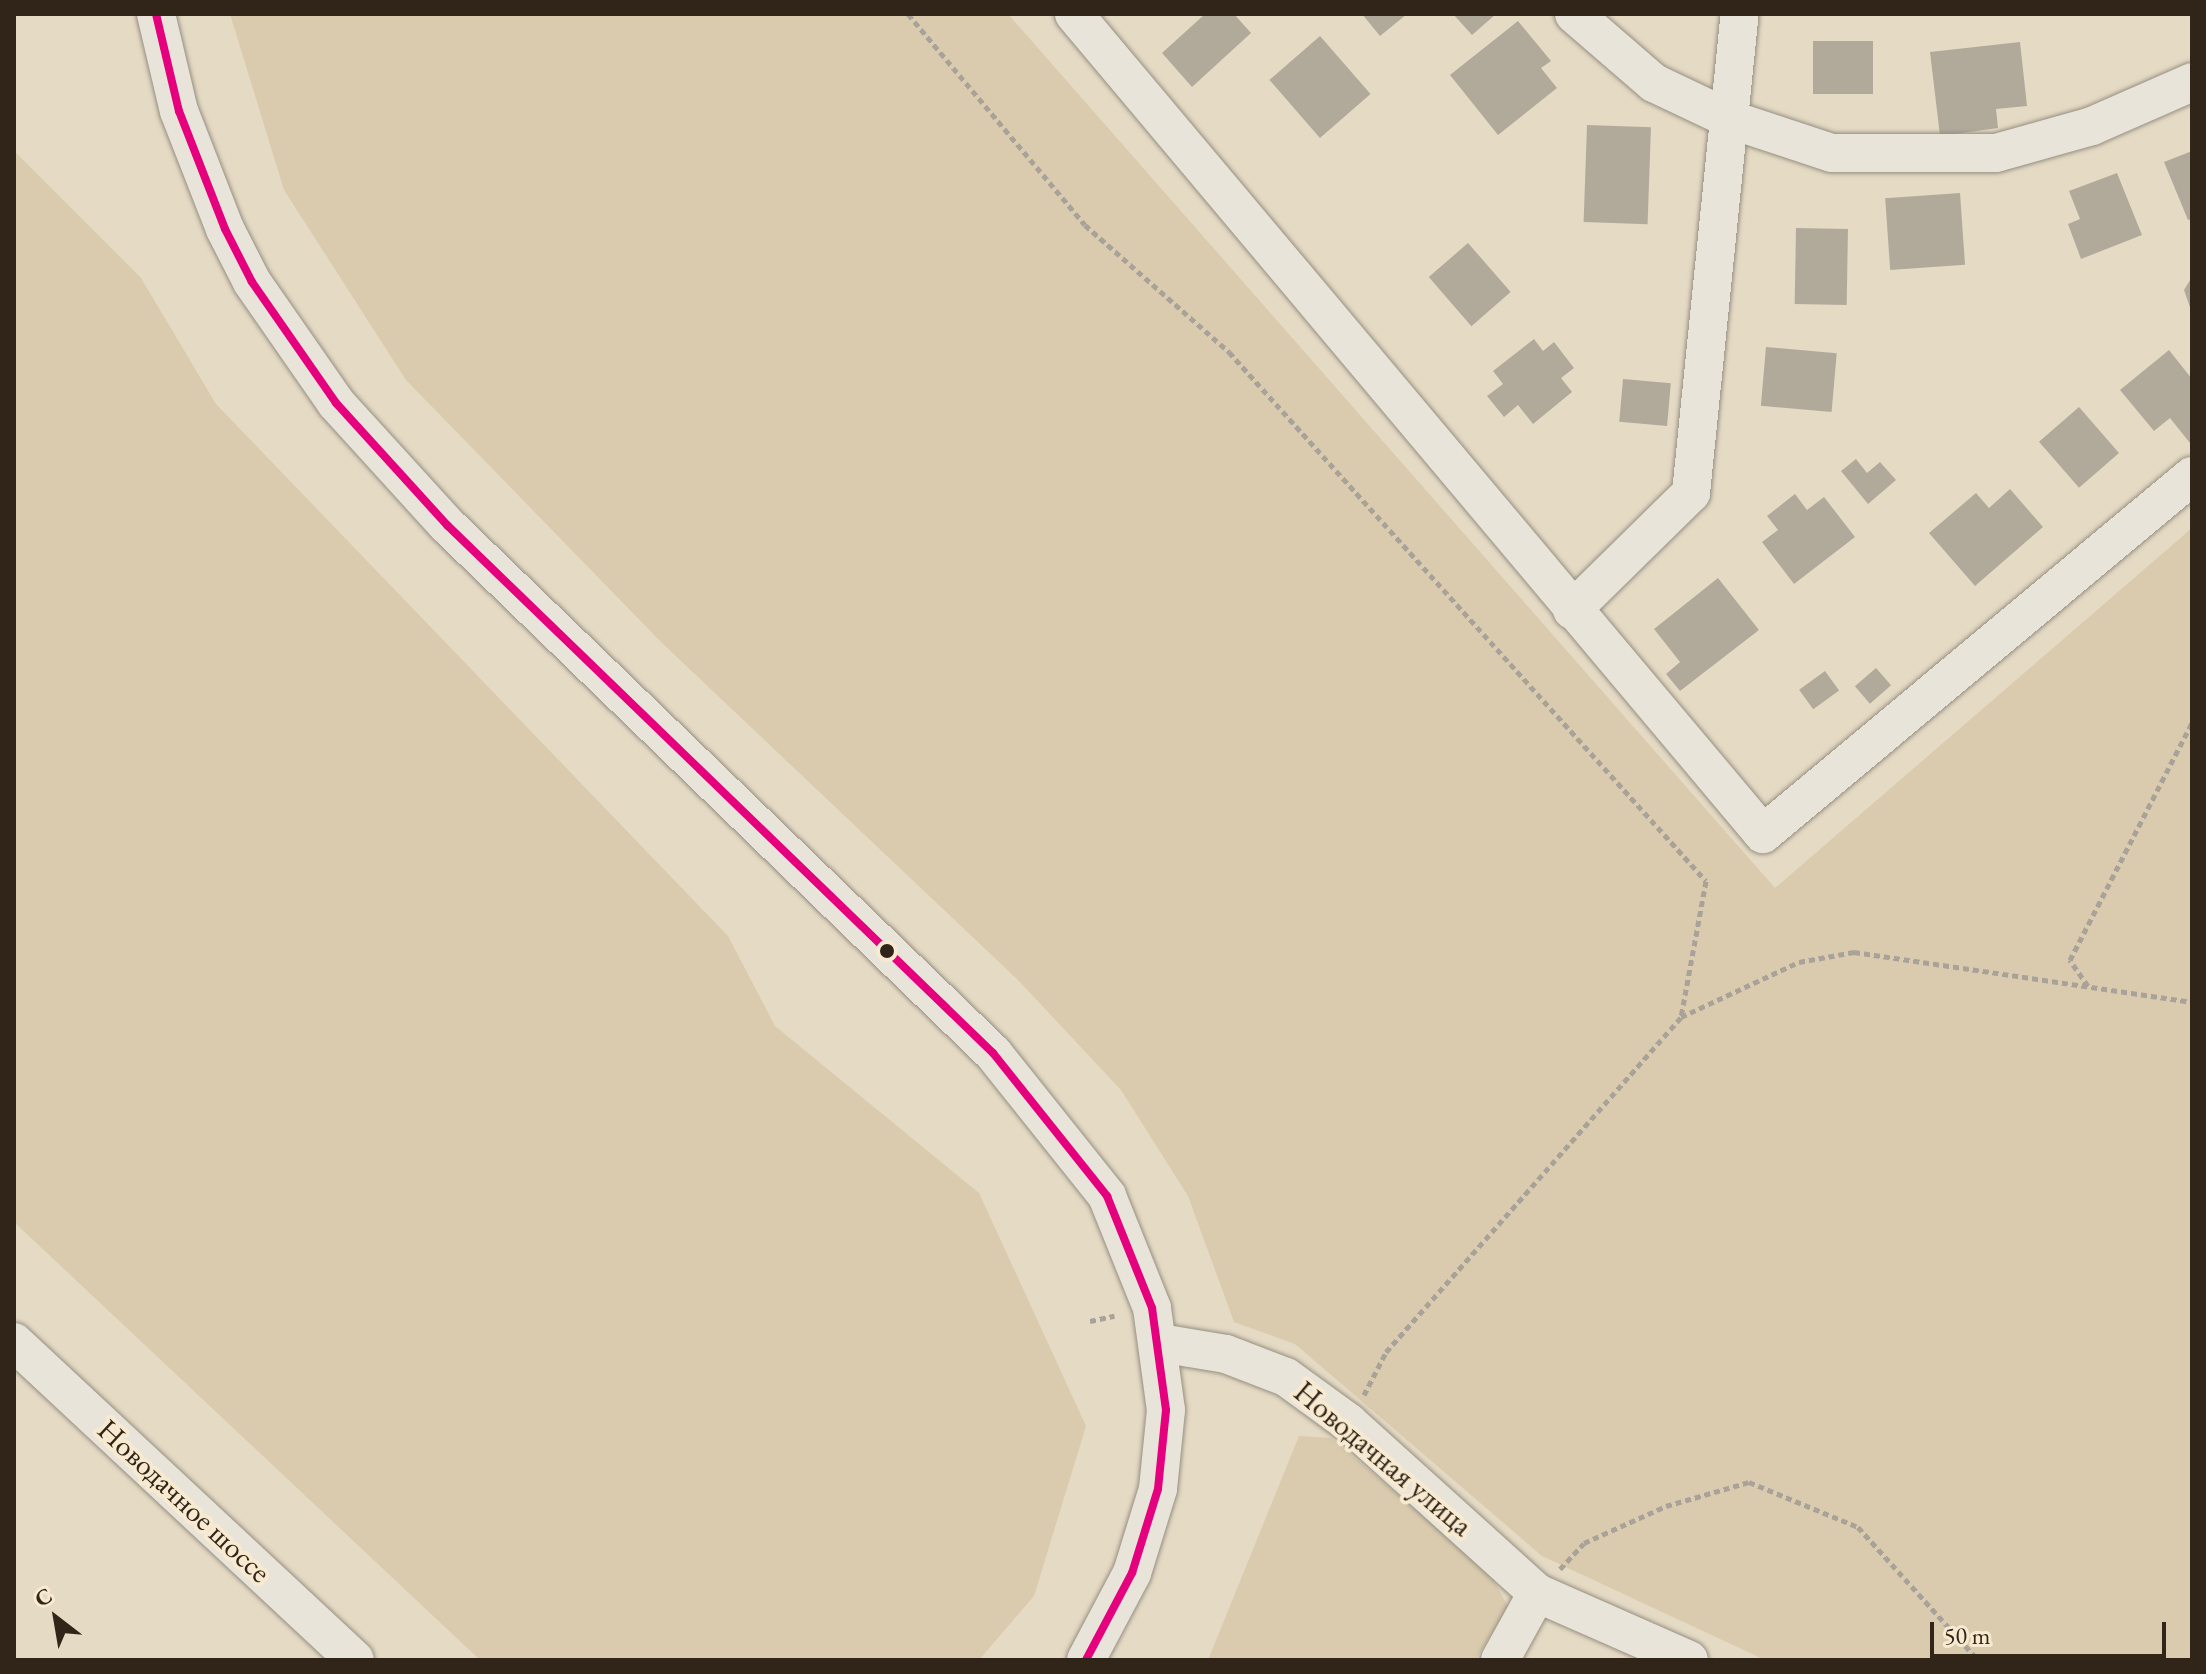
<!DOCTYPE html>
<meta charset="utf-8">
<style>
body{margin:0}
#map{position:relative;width:2206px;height:1674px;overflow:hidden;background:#e5dac4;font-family:"EB Garamond",serif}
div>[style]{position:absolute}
.green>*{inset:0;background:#dacbae}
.building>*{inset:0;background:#b1aa9b;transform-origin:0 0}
.path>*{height:5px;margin-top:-2.5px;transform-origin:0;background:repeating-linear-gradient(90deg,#a8a299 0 6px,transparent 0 10px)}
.roads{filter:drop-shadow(0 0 2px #968f81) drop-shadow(0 0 2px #968f81)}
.minor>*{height:38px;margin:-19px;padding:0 19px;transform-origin:19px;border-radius:19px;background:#e9e4d9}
.bus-1>*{height:8px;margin:-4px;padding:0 4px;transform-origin:4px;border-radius:4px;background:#e5007d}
.dots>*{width:22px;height:22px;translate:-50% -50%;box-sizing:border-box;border:4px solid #f7ead0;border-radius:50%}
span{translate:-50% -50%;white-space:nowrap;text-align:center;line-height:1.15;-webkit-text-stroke:8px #f7ead0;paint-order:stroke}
.street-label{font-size:30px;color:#312418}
.frame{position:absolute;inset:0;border:16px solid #312418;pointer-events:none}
.north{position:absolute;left:16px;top:1578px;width:80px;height:80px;-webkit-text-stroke:6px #f7ead0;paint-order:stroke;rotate:329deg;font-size:22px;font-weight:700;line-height:32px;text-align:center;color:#312418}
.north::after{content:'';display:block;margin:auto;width:28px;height:36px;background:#312418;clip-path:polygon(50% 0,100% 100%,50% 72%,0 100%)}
.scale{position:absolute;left:1930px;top:1622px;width:236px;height:36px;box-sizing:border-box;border:4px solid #312418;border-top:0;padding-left:10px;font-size:24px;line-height:28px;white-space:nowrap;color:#312418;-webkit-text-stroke:6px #f7ead0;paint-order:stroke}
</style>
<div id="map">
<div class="green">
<i style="clip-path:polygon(230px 14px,1008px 14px,1775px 888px,2192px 528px,2192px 1660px,1765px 1660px,1542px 1556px,1295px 1344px,1234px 1322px,1188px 1196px,1121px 1090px,1018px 980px,662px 643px,406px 380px,284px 190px)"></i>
<i style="clip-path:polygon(14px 151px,141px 278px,216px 404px,728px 936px,775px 1026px,979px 1193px,1086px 1426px,1034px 1596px,979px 1660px,480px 1660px,14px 1222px)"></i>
<i style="clip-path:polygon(1299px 1436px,1331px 1438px,1490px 1573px,1508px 1607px,1475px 1660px,1208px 1660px)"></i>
</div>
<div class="building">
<i style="clip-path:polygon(1205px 14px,1234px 14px,1251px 33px,1192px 87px,1162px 53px)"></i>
<i style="clip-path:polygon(1362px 14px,1407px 14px,1380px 36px)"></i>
<i style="clip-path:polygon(1453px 14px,1496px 14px,1472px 35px)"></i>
<i style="clip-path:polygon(1518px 21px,1551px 61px,1541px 68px,1557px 88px,1498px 135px,1450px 75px)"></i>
<i style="left:1320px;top:36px;width:77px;height:67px;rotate:49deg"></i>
<i style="left:1873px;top:41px;width:53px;height:60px;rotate:90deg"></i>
<i style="clip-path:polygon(2020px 42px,2027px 106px,1996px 109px,1998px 128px,1940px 136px,1930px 52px)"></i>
<i style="left:1587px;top:125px;width:64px;height:97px;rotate:2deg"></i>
<i style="clip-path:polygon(2192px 151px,2192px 219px,2188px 220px,2164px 162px)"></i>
<i style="clip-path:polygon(2117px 173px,2142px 235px,2081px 259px,2068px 224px,2080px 219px,2069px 191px)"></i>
<i style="left:1960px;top:193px;width:72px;height:75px;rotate:86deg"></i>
<i style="left:1796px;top:228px;width:52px;height:76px;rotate:1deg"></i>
<i style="left:1468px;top:243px;width:65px;height:52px;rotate:49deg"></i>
<i style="clip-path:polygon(2192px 277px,2192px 313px,2184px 290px)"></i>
<i style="clip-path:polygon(1534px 339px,1543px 351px,1554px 342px,1574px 368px,1561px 378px,1572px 392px,1533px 424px,1518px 405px,1504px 417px,1487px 396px,1503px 384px,1493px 371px)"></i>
<i style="left:1766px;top:347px;width:71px;height:59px;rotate:5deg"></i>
<i style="clip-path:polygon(2169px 350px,2192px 379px,2190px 443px,2170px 418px,2154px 431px,2120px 390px)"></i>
<i style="left:1623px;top:379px;width:48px;height:43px;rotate:5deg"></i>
<i style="left:2079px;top:407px;width:61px;height:53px;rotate:49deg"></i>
<i style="clip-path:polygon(1856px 459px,1867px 473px,1880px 462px,1896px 480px,1868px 504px,1841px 471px)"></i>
<i style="clip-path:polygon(2010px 489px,2043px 527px,1975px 586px,1929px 533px,1976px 493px,1989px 508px)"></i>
<i style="clip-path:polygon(1795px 494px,1807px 510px,1824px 497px,1855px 537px,1794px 584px,1762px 542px,1778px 530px,1767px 516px)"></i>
<i style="clip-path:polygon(1718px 578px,1759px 630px,1680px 691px,1666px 674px,1680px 662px,1654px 629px)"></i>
<i style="left:1876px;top:668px;width:23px;height:28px;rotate:49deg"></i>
<i style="left:1825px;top:671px;width:24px;height:32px;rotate:54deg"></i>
</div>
<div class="path">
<i style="left:908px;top:14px;width:275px;rotate:50deg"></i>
<i style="left:1085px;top:225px;width:192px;rotate:41.4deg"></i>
<i style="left:1229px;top:352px;width:712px;rotate:47.96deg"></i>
<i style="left:1706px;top:881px;width:138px;rotate:100.4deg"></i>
<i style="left:1681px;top:1017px;width:130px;rotate:-25deg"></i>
<i style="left:1799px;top:962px;width:56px;rotate:-10.3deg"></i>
<i style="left:1854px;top:952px;width:342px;rotate:8.4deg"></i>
<i style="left:2088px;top:986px;width:32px;rotate:-125deg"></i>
<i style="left:2070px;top:960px;width:267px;rotate:-62.8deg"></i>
<i style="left:1090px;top:1321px;width:25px;rotate:-12deg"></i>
<i style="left:1364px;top:1395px;width:48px;rotate:-62.9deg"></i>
<i style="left:1386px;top:1352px;width:446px;rotate:-48.6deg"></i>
<i style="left:1560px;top:1569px;width:35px;rotate:-47deg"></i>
<i style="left:1584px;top:1543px;width:90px;rotate:-24.3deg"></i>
<i style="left:1666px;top:1506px;width:86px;rotate:-16.1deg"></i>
<i style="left:1749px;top:1482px;width:118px;rotate:22.4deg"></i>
<i style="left:1858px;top:1527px;width:179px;rotate:47.9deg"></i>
</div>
<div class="roads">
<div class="minor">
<i style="left:156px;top:14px;width:100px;rotate:76.7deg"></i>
<i style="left:179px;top:111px;width:127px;rotate:68.7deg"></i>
<i style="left:225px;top:229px;width:59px;rotate:63deg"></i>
<i style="left:252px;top:282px;width:147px;rotate:55.2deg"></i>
<i style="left:336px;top:403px;width:165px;rotate:47.7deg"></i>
<i style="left:447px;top:525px;width:760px;rotate:44.04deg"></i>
<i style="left:993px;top:1053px;width:183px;rotate:51.4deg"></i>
<i style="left:1107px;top:1196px;width:121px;rotate:68.1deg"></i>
<i style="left:1152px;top:1308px;width:103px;rotate:82.2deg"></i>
<i style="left:1166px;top:1410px;width:79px;rotate:95.8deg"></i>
<i style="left:1158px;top:1489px;width:88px;rotate:107.2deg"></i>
<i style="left:1132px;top:1573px;width:98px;rotate:117.9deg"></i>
<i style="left:1074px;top:14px;width:1071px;rotate:49.96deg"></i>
<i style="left:1763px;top:834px;width:559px;rotate:-39.84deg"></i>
<i style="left:1574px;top:14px;width:106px;rotate:40.8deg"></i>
<i style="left:1654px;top:83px;width:86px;rotate:25.4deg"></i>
<i style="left:1732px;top:120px;width:105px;rotate:18.3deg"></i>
<i style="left:1832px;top:153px;width:164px"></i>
<i style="left:1996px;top:153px;width:100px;rotate:-15.7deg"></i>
<i style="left:2092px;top:126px;width:109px;rotate:-23.7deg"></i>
<i style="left:1572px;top:610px;width:167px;rotate:-44.5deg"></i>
<i style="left:1691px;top:493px;width:481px;rotate:-84.2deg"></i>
<i style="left:14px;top:1342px;width:466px;rotate:43deg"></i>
<i style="left:1160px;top:1343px;width:67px;rotate:9.5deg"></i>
<i style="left:1226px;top:1354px;width:64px;rotate:21deg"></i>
<i style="left:1286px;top:1377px;width:78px;rotate:36.1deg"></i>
<i style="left:1349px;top:1423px;width:253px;rotate:42.1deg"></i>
<i style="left:1537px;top:1593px;width:166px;rotate:23.8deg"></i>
<i style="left:1500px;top:1660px;width:77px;rotate:-61.1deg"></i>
</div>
</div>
<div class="bus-1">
<i style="left:156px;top:14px;width:100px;rotate:76.7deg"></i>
<i style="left:179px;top:111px;width:127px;rotate:68.7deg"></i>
<i style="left:225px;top:229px;width:59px;rotate:63deg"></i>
<i style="left:252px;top:282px;width:147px;rotate:55.2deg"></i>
<i style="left:336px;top:403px;width:165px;rotate:47.7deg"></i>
<i style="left:447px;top:525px;width:760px;rotate:44.04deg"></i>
<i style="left:993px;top:1053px;width:183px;rotate:51.4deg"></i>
<i style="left:1107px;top:1196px;width:121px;rotate:68.1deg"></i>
<i style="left:1152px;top:1308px;width:103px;rotate:82.2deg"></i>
<i style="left:1166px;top:1410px;width:79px;rotate:95.8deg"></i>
<i style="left:1158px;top:1489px;width:88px;rotate:107.2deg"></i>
<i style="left:1132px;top:1573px;width:98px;rotate:117.9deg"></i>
</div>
<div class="dots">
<i style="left:887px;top:951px;background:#312418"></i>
</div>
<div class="street-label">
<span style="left:1383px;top:1459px;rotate:40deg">Новодачная улица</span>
<span style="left:184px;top:1501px;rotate:43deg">Новодачное шоссе</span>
</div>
<div class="frame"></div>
<div class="north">С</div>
<div class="scale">50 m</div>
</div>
